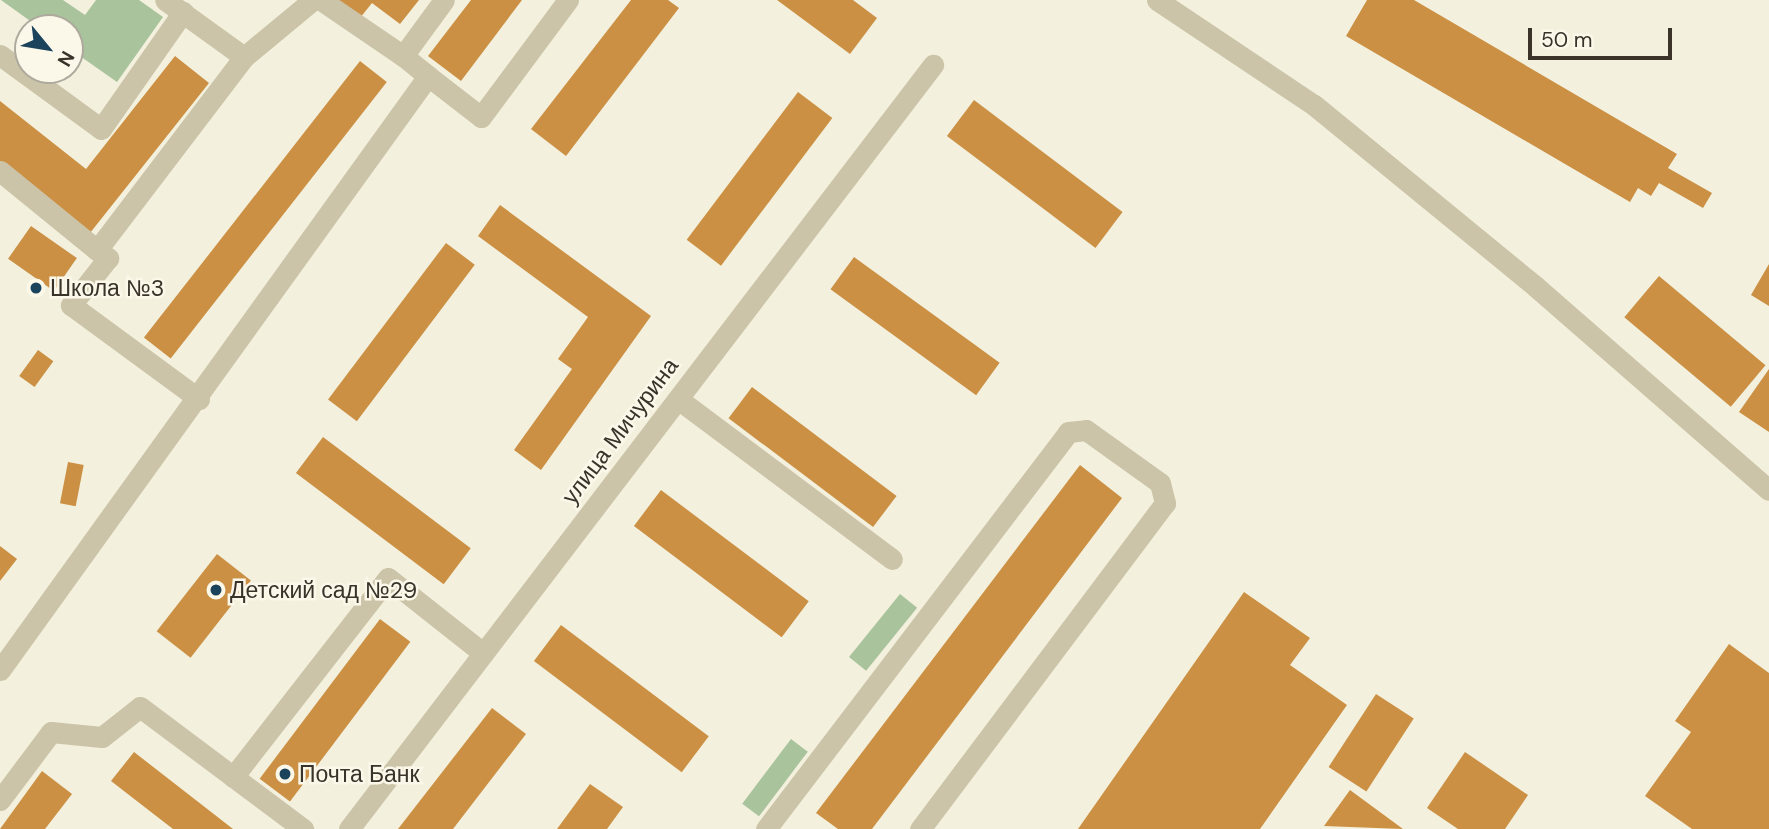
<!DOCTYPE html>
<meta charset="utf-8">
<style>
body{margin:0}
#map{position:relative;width:1769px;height:829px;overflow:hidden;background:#f3f0dd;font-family:"DM Sans",sans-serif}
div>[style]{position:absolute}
.green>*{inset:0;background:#a9c39c;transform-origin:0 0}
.building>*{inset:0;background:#cb9043;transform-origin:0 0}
.minor>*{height:21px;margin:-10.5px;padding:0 10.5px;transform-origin:10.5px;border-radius:10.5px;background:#ccc4a8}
.dots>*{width:19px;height:19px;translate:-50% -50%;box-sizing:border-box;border:4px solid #fbf8ea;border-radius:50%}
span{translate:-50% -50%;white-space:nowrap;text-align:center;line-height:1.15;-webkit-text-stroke:5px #fbf8ea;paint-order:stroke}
.poi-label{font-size:23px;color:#393329}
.left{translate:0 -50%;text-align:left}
.street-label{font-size:23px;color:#393329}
.north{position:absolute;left:14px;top:14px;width:70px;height:70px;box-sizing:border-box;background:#fbf8ea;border:2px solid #ada99d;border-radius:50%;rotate:120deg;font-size:19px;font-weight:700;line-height:28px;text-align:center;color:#393329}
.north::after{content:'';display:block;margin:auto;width:24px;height:32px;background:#1c435c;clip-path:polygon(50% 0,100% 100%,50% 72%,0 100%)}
.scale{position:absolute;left:1528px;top:28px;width:144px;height:32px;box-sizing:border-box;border:4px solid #393329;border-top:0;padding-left:9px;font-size:21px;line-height:24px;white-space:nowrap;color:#393329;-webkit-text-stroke:5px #fbf8ea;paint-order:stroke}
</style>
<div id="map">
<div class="green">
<i style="clip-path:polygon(1px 0,63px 0,85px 15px,96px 0,139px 0,163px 17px,117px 82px,70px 49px,70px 28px,40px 28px)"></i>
<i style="left:900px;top:594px;width:22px;height:81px;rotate:39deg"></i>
<i style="left:791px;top:739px;width:21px;height:81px;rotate:37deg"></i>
</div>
<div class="building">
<i style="clip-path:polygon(337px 0,419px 0,400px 24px,372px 3px,360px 18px)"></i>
<i style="clip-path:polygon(471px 0,522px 0,461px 81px,428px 56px)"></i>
<i style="clip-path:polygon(631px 0,668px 0,679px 8px,566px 156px,531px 129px)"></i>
<i style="clip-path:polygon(777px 0,853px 0,877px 18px,850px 54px)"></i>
<i style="clip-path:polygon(1367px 0,1414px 0,1677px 154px,1668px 168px,1712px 193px,1703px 208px,1659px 183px,1651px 196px,1638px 188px,1630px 202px,1346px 36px)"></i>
<i style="clip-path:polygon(175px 56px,209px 83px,90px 233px,0 162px,0 101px,86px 169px)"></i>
<i style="left:360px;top:61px;width:34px;height:351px;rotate:38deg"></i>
<i style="left:798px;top:92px;width:43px;height:185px;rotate:37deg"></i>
<i style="left:974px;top:100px;width:186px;height:45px;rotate:37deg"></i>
<i style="clip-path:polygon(500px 205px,651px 316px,541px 470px,514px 450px,572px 369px,558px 359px,588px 317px,478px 236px)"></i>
<i style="left:31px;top:226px;width:56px;height:40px;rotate:35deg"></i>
<i style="left:446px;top:243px;width:36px;height:196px;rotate:37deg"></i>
<i style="left:854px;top:257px;width:180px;height:40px;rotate:36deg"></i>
<i style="clip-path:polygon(1769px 264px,1769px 306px,1751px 295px)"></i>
<i style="left:1659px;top:276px;width:139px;height:54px;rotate:40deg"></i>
<i style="left:38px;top:350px;width:19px;height:32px;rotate:36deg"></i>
<i style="clip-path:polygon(1769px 369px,1769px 432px,1739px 412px)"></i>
<i style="left:752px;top:387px;width:181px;height:39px;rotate:37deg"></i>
<i style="left:323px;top:437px;width:185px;height:45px;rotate:37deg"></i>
<i style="left:68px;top:462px;width:16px;height:42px;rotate:11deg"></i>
<i style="clip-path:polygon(1080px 465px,1122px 498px,872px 829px,838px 829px,816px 813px)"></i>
<i style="left:661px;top:490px;width:185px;height:45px;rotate:37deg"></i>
<i style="clip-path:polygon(0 546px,17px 559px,0 581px)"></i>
<i style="left:217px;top:554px;width:43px;height:98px;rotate:38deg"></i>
<i style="clip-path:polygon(1244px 592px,1310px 638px,1290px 665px,1347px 705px,1260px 829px,1078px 829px)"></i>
<i style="left:380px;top:619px;width:38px;height:200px;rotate:37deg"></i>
<i style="left:561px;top:625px;width:185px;height:45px;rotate:37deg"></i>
<i style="clip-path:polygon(1729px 644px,1769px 673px,1769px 829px,1692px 829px,1645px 796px,1691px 732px,1675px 721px)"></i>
<i style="left:1376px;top:694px;width:45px;height:87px;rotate:33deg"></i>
<i style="clip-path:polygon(492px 708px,526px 734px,453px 829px,398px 829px)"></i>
<i style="clip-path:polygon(134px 752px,233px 829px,173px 829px,111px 781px)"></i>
<i style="clip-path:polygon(1465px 752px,1528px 795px,1505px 829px,1458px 829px,1427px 808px)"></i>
<i style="clip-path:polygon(42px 771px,72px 794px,45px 829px,0 829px)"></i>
<i style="clip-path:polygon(590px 784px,623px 807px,607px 829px,557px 829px)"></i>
<i style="clip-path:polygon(1350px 790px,1403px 829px,1324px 826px)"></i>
</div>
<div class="minor">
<i style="left:321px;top:0;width:99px;rotate:34.3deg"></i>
<i style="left:1157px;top:0;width:189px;rotate:33.8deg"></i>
<i style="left:1314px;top:105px;width:286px;rotate:39.3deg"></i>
<i style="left:1535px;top:286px;width:310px;rotate:41.1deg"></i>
<i style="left:0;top:55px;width:125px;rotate:36.2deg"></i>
<i style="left:101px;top:129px;width:143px;rotate:-55deg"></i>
<i style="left:244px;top:57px;width:89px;rotate:-39.6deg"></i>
<i style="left:428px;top:76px;width:32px;rotate:-141deg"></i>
<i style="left:403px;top:56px;width:69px;rotate:-53.8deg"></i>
<i style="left:0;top:171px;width:125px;rotate:39.2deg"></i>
<i style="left:97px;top:250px;width:243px;rotate:-52.7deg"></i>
<i style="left:244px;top:57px;width:97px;rotate:-144.2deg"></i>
<i style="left:97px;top:250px;width:14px;rotate:36deg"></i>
<i style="left:108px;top:258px;width:60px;rotate:128.2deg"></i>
<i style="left:71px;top:305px;width:159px;rotate:36.3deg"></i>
<i style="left:678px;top:399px;width:267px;rotate:36.8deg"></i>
<i style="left:0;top:670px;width:732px;rotate:-54.23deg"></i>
<i style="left:428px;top:76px;width:67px;rotate:37.7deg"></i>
<i style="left:481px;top:117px;width:146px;rotate:-53.4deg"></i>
<i style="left:233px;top:777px;width:252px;rotate:-52.1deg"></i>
<i style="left:388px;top:578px;width:121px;rotate:38.3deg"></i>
<i style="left:0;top:800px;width:85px;rotate:-53.1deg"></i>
<i style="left:51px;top:732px;width:51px;rotate:5.6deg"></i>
<i style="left:102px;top:737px;width:48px;rotate:-38.3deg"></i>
<i style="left:140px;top:707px;width:204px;rotate:36.8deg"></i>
<i style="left:349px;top:829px;width:962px;rotate:-52.61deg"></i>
<i style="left:766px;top:829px;width:499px;rotate:-52.7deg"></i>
<i style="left:1068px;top:432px;width:18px;rotate:-6deg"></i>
<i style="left:1086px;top:430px;width:91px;rotate:35.6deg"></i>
<i style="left:1160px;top:483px;width:21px;rotate:76deg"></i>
<i style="left:1165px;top:503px;width:408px;rotate:126.9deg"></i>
</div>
<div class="dots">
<i style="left:36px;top:288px;background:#1c435c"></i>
<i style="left:216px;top:590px;background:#1c435c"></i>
<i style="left:285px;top:774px;background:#1c435c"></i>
</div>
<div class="poi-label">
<span class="left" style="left:50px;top:288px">Школа №3</span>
<span class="left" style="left:230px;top:590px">Детский сад №29</span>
<span class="left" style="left:299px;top:774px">Почта Банк</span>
</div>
<div class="street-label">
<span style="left:620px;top:431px;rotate:-53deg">улица Мичурина</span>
</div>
<div class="north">N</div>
<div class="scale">50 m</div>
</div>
